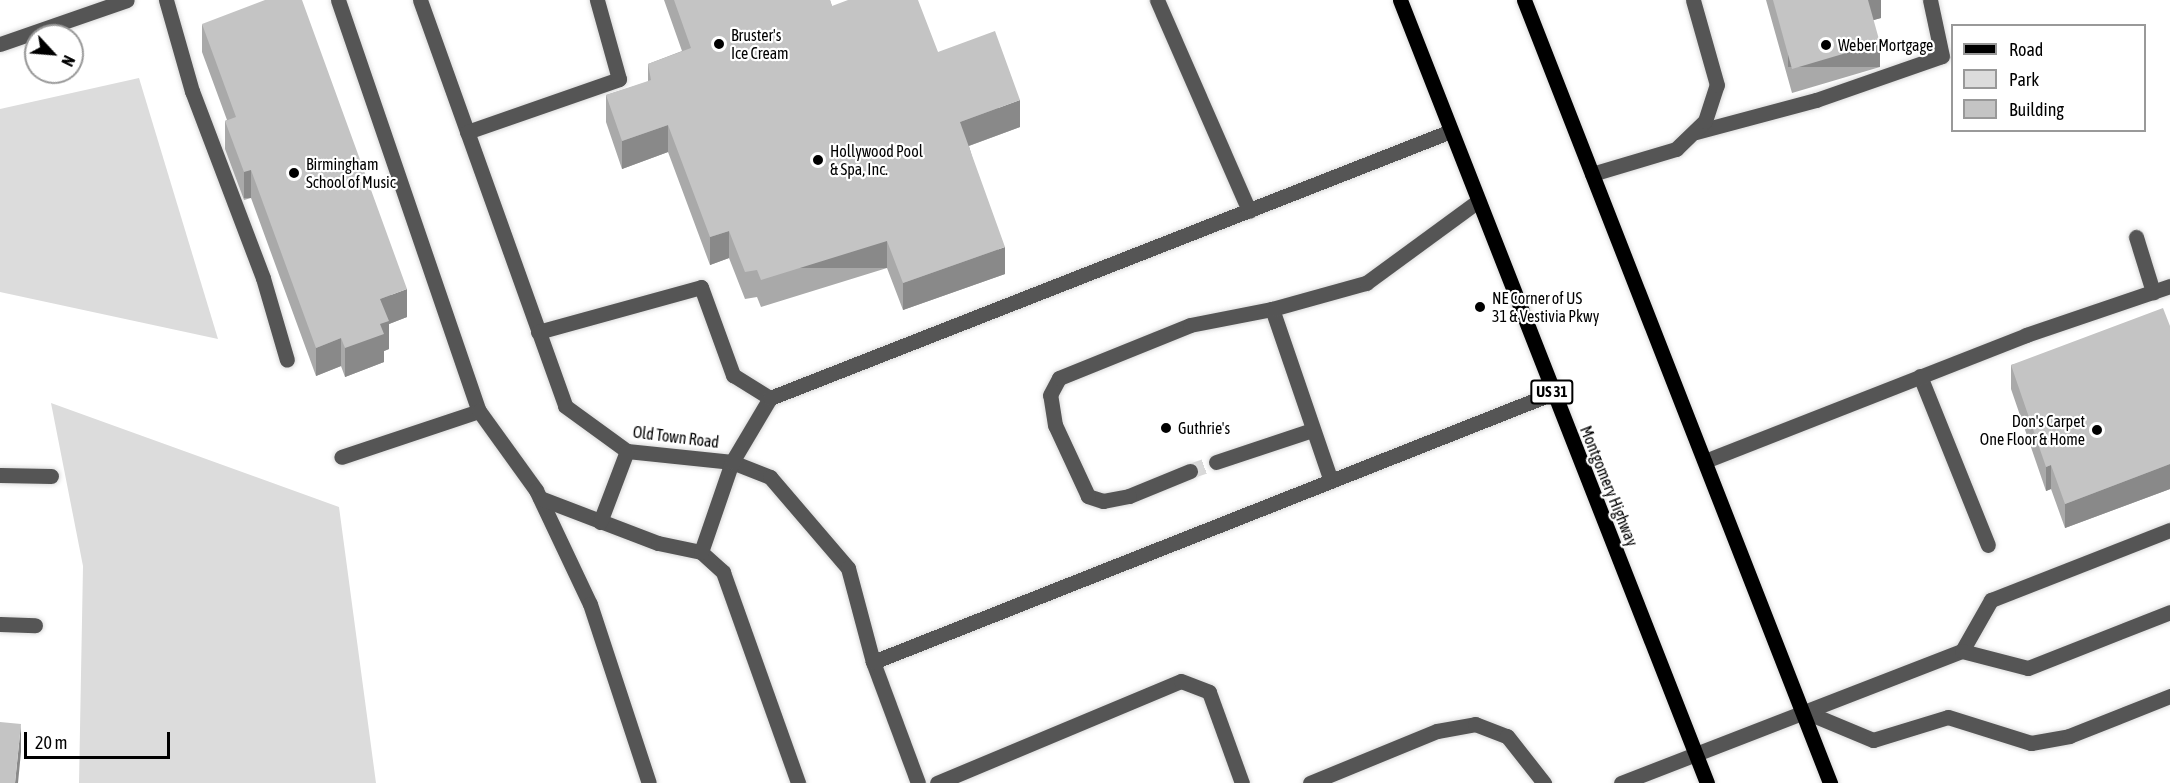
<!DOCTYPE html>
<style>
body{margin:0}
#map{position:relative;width:2170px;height:783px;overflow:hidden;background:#fff;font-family:"Asap Condensed",sans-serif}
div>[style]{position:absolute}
.green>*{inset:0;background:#dcdcdc}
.minor-tunnel>*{height:15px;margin-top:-7.5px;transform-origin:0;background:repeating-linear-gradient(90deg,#d9d9d9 0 15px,transparent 0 23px)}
.roads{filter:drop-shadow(0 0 2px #dbdbdb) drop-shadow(0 0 2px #dbdbdb)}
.minor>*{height:15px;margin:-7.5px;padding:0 7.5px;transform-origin:7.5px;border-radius:7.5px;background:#555}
.major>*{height:15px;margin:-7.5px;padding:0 7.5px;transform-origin:7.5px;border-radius:7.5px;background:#000}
.wall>*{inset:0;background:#a9a9a9}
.shaded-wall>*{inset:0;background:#898989;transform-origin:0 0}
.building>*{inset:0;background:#c4c4c4}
.dots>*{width:16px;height:16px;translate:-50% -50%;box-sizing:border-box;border:3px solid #fff;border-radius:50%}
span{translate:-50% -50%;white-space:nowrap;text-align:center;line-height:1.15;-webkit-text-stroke:4.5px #fff;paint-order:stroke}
.shield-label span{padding:2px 4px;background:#fff;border:2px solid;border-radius:4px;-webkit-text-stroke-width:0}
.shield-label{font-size:15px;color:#000;font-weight:700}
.poi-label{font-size:16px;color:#000}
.left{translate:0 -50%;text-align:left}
.right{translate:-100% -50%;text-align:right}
.street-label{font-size:16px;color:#000}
.legend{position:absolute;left:1951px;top:24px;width:195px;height:108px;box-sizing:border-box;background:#fff;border:2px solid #999;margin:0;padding:8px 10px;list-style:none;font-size:18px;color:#000}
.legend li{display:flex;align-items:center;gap:12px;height:30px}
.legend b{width:30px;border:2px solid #999}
.north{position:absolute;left:24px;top:24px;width:60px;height:60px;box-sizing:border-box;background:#fff;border:2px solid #999;border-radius:50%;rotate:116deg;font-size:16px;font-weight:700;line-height:24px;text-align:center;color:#000}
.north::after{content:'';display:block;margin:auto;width:21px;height:27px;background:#000;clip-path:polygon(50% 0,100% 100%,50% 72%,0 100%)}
.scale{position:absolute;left:24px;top:732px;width:146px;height:27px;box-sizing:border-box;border:3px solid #000;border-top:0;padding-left:8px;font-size:18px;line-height:21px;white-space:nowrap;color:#000;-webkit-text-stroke:4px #fff;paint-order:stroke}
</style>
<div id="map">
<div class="green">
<i style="clip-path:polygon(139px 78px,218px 339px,0 292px,0 109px)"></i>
<i style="clip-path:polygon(51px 403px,339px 507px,376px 783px,79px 783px,83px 566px)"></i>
</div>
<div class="minor-tunnel">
<i style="left:1190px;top:471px;width:28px;rotate:-19deg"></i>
</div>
<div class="roads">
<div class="minor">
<i style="left:166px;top:0;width:95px;rotate:74.1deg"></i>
<i style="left:192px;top:91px;width:200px;rotate:69.2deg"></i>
<i style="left:263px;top:278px;width:85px;rotate:73.7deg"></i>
<i style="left:338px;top:0;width:435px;rotate:71.1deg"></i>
<i style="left:479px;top:411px;width:145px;rotate:161.6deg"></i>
<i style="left:420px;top:0;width:431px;rotate:70.3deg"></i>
<i style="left:565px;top:406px;width:77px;rotate:36deg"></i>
<i style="left:627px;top:451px;width:106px;rotate:6deg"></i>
<i style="left:732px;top:462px;width:41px;rotate:21.5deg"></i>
<i style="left:770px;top:477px;width:120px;rotate:49.4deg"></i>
<i style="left:848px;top:568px;width:97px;rotate:75.1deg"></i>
<i style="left:873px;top:662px;width:129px;rotate:69.6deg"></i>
<i style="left:1157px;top:0;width:230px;rotate:66.4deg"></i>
<i style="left:0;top:44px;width:134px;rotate:-19.1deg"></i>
<i style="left:467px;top:132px;width:161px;rotate:-19.2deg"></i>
<i style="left:619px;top:79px;width:82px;rotate:-105.6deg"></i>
<i style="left:1696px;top:132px;width:124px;rotate:-14.9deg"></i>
<i style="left:1816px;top:100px;width:133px;rotate:-19.2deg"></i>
<i style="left:1942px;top:56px;width:57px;rotate:-102.1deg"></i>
<i style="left:1592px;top:174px;width:88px;rotate:-16.6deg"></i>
<i style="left:1676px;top:149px;width:40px;rotate:-44deg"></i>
<i style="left:1705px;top:121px;width:38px;rotate:-72deg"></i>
<i style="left:1717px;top:85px;width:88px;rotate:-105.8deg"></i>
<i style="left:2136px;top:237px;width:58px;rotate:72.8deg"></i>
<i style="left:538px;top:332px;width:169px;rotate:-15.4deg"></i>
<i style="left:701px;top:287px;width:94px;rotate:70deg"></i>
<i style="left:733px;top:375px;width:44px;rotate:31.9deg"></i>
<i style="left:1920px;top:376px;width:182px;rotate:68.1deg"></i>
<i style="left:479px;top:411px;width:97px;rotate:54.2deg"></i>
<i style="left:536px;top:490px;width:126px;rotate:64.7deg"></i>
<i style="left:590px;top:604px;width:188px;rotate:71.8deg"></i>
<i style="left:1705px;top:461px;width:345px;rotate:-21.4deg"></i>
<i style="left:2026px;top:335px;width:152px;rotate:-18.8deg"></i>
<i style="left:1216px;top:462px;width:101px;rotate:-18.4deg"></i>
<i style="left:1190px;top:471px;width:66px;rotate:157.7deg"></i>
<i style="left:1129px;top:496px;width:26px;rotate:169deg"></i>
<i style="left:1103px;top:501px;width:16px;rotate:-162deg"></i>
<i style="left:1088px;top:496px;width:78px;rotate:-114.9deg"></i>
<i style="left:1055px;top:425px;width:30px;rotate:-99deg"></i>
<i style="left:1050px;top:395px;width:19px;rotate:-62deg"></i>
<i style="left:1059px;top:378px;width:141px;rotate:-22deg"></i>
<i style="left:1190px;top:325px;width:84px;rotate:-11deg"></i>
<i style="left:0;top:475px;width:51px;rotate:1.1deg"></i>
<i style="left:1331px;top:481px;width:182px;rotate:-108.9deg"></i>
<i style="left:1272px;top:309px;width:98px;rotate:-15.5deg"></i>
<i style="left:1366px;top:283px;width:139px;rotate:-36.2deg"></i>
<i style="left:540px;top:498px;width:126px;rotate:20.9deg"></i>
<i style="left:658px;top:543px;width:44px;rotate:11.8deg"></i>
<i style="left:701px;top:552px;width:30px;rotate:42deg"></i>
<i style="left:723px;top:572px;width:224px;rotate:70.4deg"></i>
<i style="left:600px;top:522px;width:76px;rotate:-69.2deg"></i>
<i style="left:701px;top:552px;width:95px;rotate:-71deg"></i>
<i style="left:732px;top:462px;width:74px;rotate:-59.3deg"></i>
<i style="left:770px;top:398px;width:731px;rotate:-21.41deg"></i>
<i style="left:0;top:624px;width:35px;rotate:2deg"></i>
<i style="left:1962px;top:651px;width:59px;rotate:-60.4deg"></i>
<i style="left:1991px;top:600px;width:192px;rotate:-21.4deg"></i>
<i style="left:873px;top:662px;width:731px;rotate:-21.58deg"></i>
<i style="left:1801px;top:710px;width:78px;rotate:22.6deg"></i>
<i style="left:1873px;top:740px;width:78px;rotate:-17deg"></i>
<i style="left:1948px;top:717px;width:87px;rotate:17.4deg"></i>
<i style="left:2031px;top:743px;width:39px;rotate:-10deg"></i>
<i style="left:2069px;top:736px;width:109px;rotate:-21.6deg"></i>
<i style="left:937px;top:783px;width:264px;rotate:-22.7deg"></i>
<i style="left:1181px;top:681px;width:30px;rotate:21deg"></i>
<i style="left:1209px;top:692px;width:97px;rotate:70.1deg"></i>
<i style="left:1310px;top:783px;width:137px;rotate:-22.3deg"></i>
<i style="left:1437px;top:731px;width:39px;rotate:-10deg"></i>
<i style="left:1475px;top:724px;width:34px;rotate:21deg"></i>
<i style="left:1507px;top:736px;width:60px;rotate:51.8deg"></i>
<i style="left:1621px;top:783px;width:366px;rotate:-21.2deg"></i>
<i style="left:1962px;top:651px;width:68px;rotate:14.4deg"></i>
<i style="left:2028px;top:668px;width:153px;rotate:-21.5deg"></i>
</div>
<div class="major">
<i style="left:1400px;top:0;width:841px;rotate:68.59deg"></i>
<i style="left:1524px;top:0;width:841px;rotate:68.65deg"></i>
</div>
</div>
<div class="wall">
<i style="clip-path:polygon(664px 0,830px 0,832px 6px,938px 52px,1020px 127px,969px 146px,1005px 274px,903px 310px,887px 268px,761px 307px,757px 297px,745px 299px,729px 258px,710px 265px,668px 152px,622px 169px,606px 122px,606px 95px,648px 82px,648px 64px,682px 51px)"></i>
<i style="clip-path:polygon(1766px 0,1881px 0,1881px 18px,1873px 20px,1880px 67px,1792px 93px)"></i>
<i style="clip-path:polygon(202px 24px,407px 317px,389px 324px,389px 349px,384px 351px,384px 362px,345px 377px,341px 366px,316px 376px,251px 198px,244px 200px,225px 149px,225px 121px,227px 120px,202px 52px)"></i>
<i style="clip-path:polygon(2170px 326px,2170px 489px,2065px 528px,2051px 489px,2046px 491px,2011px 389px,2011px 365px)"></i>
</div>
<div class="shaded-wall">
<i style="clip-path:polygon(1867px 0,1881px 0,1881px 18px,1867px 22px)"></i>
<i style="left:1880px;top:43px;width:24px;height:92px;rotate:90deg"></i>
<i style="clip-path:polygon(1020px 100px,1020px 127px,960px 149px,960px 122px)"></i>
<i style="clip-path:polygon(668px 125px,668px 152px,622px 169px,622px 141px)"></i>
<i style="left:251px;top:170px;width:28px;height:7px;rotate:90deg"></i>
<i style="clip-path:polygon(729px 231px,729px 258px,710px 265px,710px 237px)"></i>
<i style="left:887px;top:241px;width:27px;height:132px;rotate:90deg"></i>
<i style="clip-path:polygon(1005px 247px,1005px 274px,903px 310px,903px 283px)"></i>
<i style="clip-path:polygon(407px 289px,407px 317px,389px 324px,389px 349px,384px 351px,384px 362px,345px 377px,345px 348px,380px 299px)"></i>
<i style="clip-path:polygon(341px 338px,341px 366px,316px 376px,316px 348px)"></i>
<i style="clip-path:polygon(2170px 464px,2170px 489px,2065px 528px,2065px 504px)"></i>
<i style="clip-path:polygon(2051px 465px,2051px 489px,2046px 491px,2046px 467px)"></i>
<i style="clip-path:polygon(21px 724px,21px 752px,18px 783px,15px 783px)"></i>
</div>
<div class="building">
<i style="clip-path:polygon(265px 0,302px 0,407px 289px,380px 299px,389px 321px,380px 324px,384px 334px,345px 348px,341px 338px,316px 348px,251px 170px,244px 172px,225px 121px,236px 117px,202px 24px)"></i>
<i style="clip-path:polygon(674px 0,830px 0,832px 6px,848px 0,918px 0,938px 52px,995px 31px,1020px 100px,960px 122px,1005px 247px,903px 283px,887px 241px,761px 280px,757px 270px,745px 272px,729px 231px,710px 237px,668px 125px,622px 141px,606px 95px,651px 80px,648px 64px,691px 48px)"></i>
<i style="clip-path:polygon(1773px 0,1868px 0,1880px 43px,1792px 69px)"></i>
<i style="clip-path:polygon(2163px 308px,2170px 326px,2170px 464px,2065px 504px,2051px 465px,2046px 467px,2011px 365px)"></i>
<i style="clip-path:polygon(0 722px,21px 724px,15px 783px,0 783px)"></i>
</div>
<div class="dots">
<i style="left:719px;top:44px;background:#000"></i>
<i style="left:1826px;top:45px;background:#000"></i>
<i style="left:818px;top:160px;background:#000"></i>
<i style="left:294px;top:173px;background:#000"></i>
<i style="left:1480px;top:307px;background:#000"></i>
<i style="left:1166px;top:428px;background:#000"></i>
<i style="left:2097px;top:430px;background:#000"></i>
</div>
<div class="shield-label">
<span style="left:1552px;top:392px">US 31</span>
</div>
<div class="poi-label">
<span class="left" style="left:731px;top:44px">Bruster's<br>Ice Cream</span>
<span class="left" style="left:1838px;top:45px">Weber Mortgage</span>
<span class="left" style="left:830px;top:160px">Hollywood Pool<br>&amp; Spa, Inc.</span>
<span class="left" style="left:306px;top:173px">Birmingham<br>School of Music</span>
<span class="left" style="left:1492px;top:307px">NE Corner of US<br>31 &amp; Vestivia Pkwy</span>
<span class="right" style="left:2085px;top:430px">Don's Carpet<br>One Floor &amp; Home</span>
<span class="left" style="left:1178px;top:428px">Guthrie's</span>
</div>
<div class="street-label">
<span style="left:676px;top:437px;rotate:7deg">Old Town Road</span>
<span style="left:1609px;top:486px;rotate:68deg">Montgomery Highway</span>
</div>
<ul class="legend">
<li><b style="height:8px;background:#000"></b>Road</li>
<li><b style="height:16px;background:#dcdcdc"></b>Park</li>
<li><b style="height:16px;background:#c4c4c4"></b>Building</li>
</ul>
<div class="north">N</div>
<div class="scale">20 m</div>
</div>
